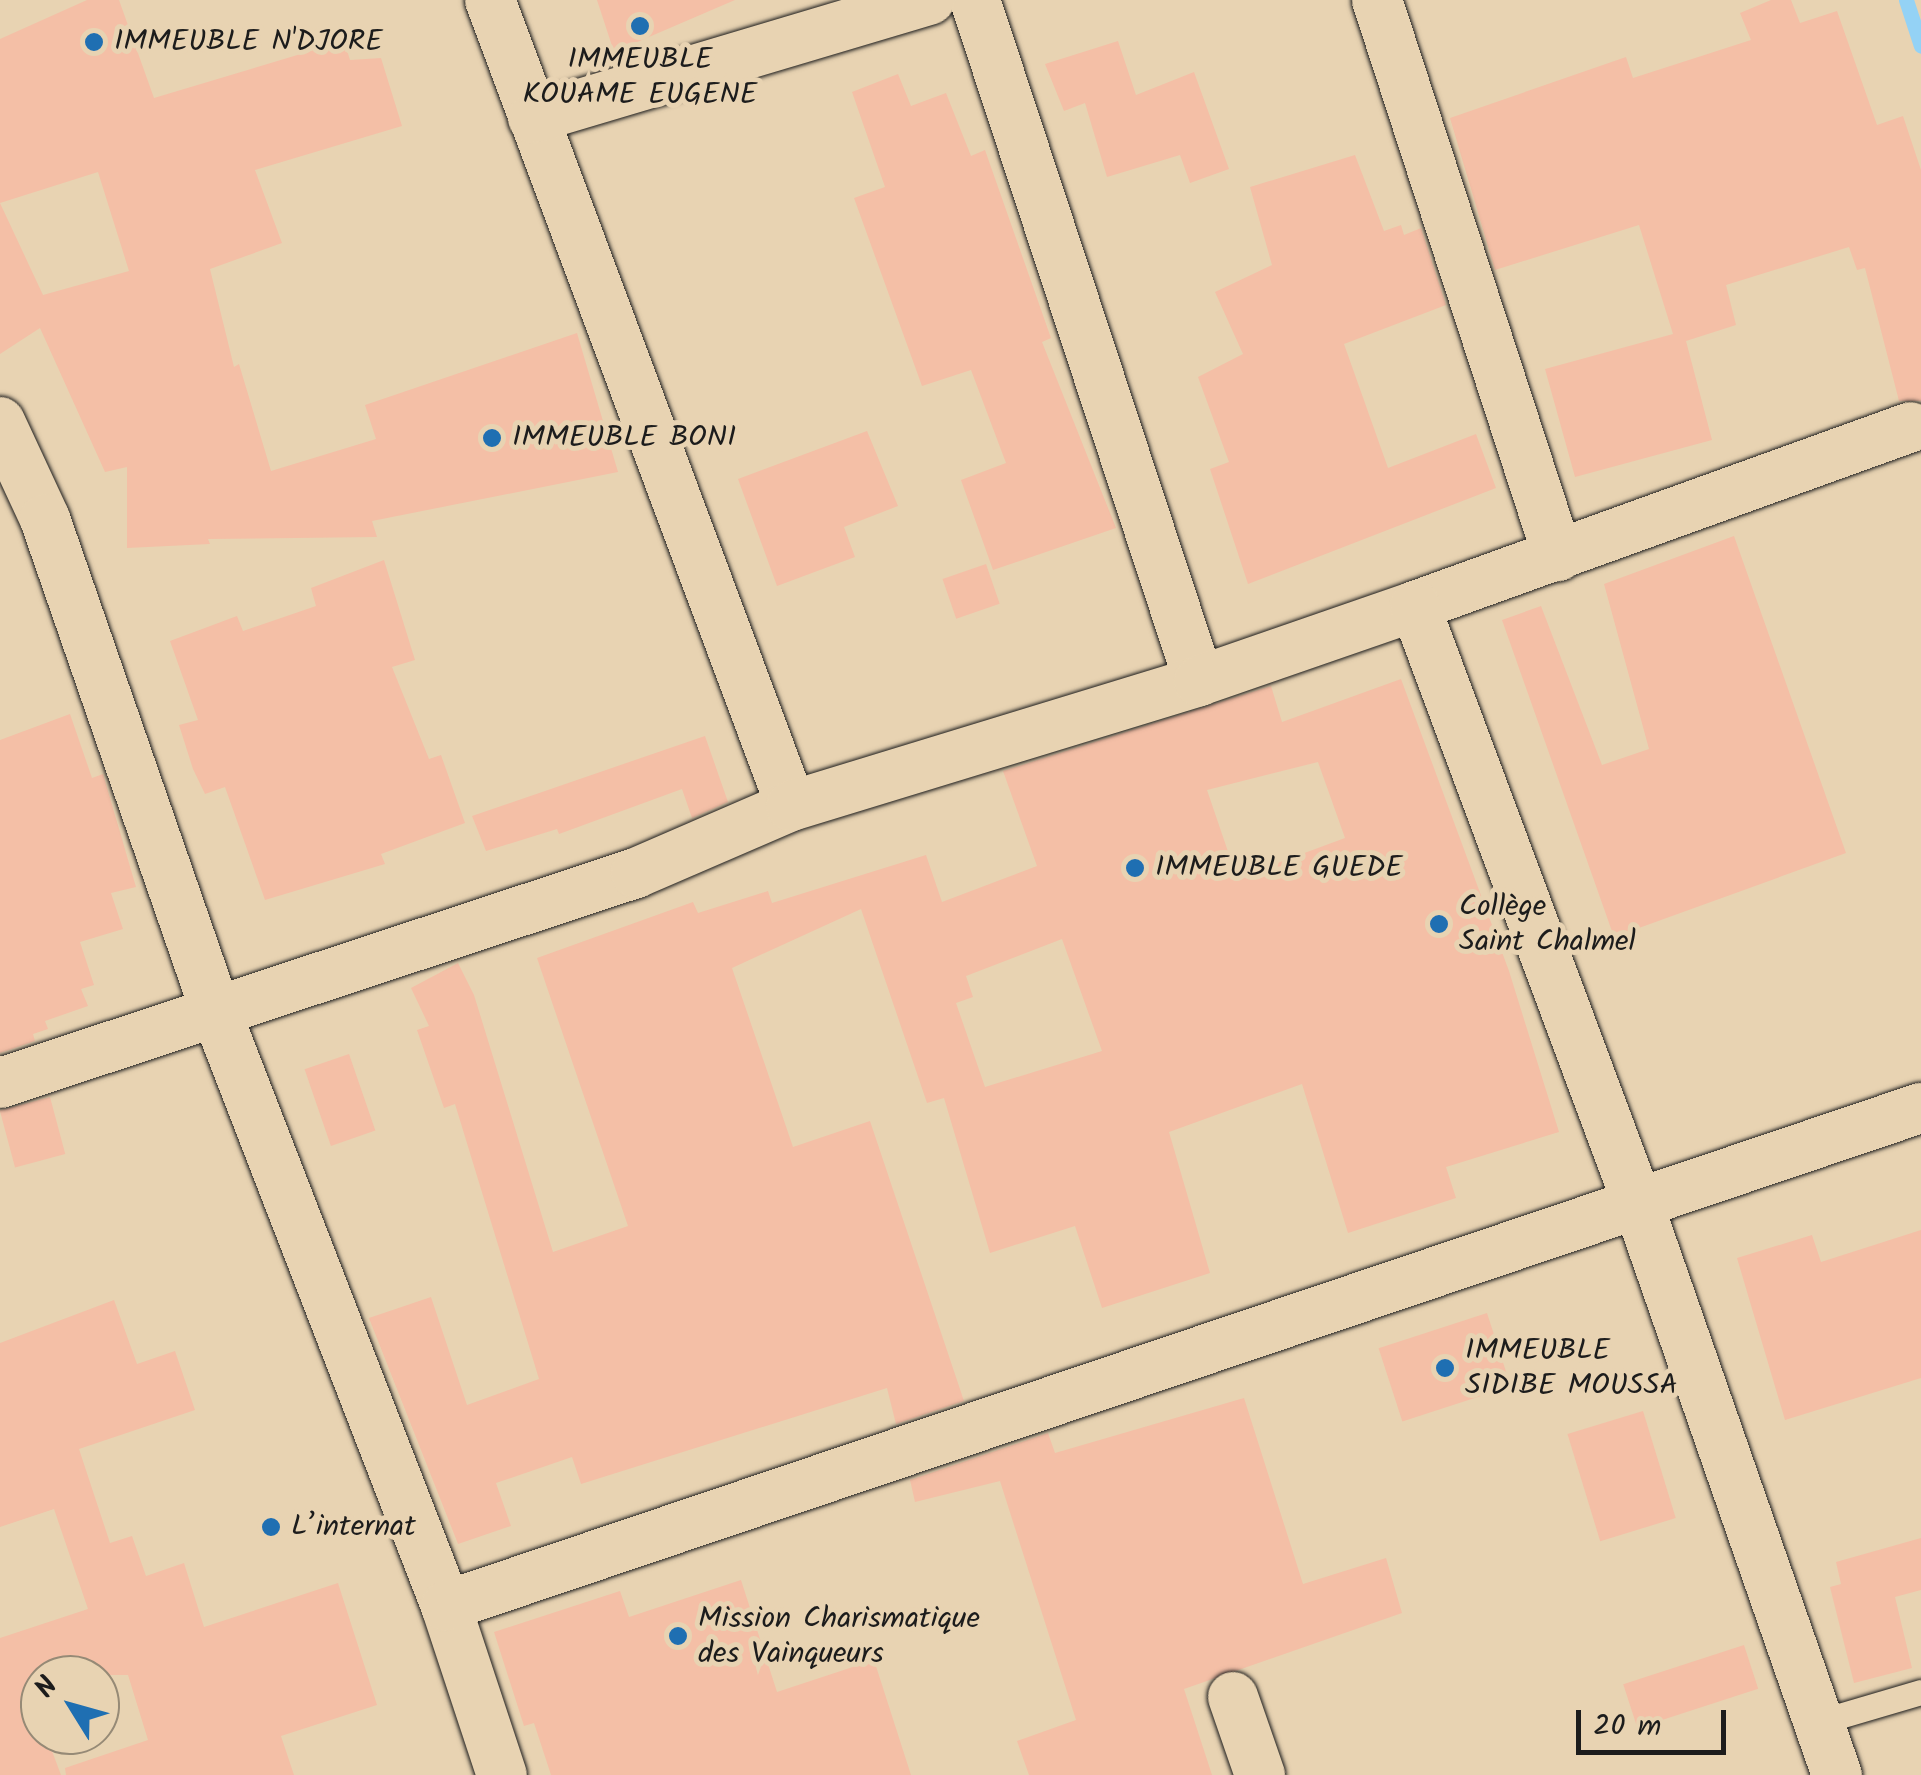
<!DOCTYPE html>
<meta charset="utf-8">
<style>
body{margin:0}
#map{position:relative;width:1921px;height:1775px;overflow:hidden;background:#e8d3b2;font-family:Kalam,sans-serif}
div>[style]{position:absolute}
.stream>*{height:15px;margin:-7.5px;padding:0 7.5px;transform-origin:7.5px;border-radius:7.5px;background:#94d2f5}
.building>*{inset:0;background:#f4bfa6;transform-origin:0 0}
.roads{filter:drop-shadow(0 0 2px #1c1c1c) drop-shadow(0 0 2px #1c1c1c)}
.lane>*{height:25px;margin:-12.5px;padding:0 12.5px;transform-origin:12.5px;border-radius:12.5px;background:#e8d3b2}
.street>*{height:50px;margin:-25px;padding:0 25px;transform-origin:25px;border-radius:25px;background:#e8d3b2}
.dots>*{width:28px;height:28px;translate:-50% -50%;box-sizing:border-box;border:5px solid #e8d3b2;border-radius:50%}
span{translate:-50% -50%;white-space:nowrap;text-align:center;line-height:1.15;-webkit-text-stroke:10px #e8d3b2;paint-order:stroke}
.poi-label{font-size:30px;color:#1c1c1c}
.left{translate:0 -50%;text-align:left}
.north{position:absolute;left:20px;top:1655px;width:100px;height:100px;box-sizing:border-box;background:#e8d3b2;border:2px solid #968a76;border-radius:50%;rotate:307deg;font-size:28px;font-weight:700;line-height:40px;text-align:center;color:#1c1c1c}
.north::after{content:'';display:block;margin:auto;width:35px;height:45px;background:#1f6fb2;clip-path:polygon(50% 0,100% 100%,50% 72%,0 100%)}
.scale{position:absolute;left:1576px;top:1710px;width:150px;height:45px;box-sizing:border-box;border:5px solid #1c1c1c;border-top:0;padding-left:12px;font-size:30px;line-height:35px;white-space:nowrap;color:#1c1c1c;-webkit-text-stroke:8px #e8d3b2;paint-order:stroke}
</style>
<div id="map">
<div class="stream">
<i style="left:1906px;top:0;width:48px;rotate:71.9deg"></i>
</div>
<div class="building">
<i style="clip-path:polygon(87px 0,119px 0,154px 98px,344px 41px,350px 60px,381px 58px,402px 126px,255px 170px,282px 243px,210px 269px,234px 367px,239px 364px,271px 471px,376px 439px,365px 405px,577px 333px,618px 472px,372px 521px,377px 537px,208px 539px,210px 544px,127px 548px,127px 467px,105px 472px,40px 328px,0 354px,0 203px,43px 295px,129px 271px,98px 172px,0 203px,0 39px)"></i>
<i style="clip-path:polygon(597px 0,735px 0,614px 52px)"></i>
<i style="clip-path:polygon(1771px 0,1791px 0,1800px 23px,1837px 11px,1877px 125px,1903px 116px,1921px 170px,1921px 401px,1899px 401px,1865px 268px,1857px 270px,1849px 247px,1726px 285px,1736px 325px,1686px 341px,1712px 440px,1575px 477px,1545px 369px,1673px 334px,1639px 225px,1495px 270px,1450px 118px,1626px 57px,1633px 78px,1751px 40px,1740px 13px)"></i>
<i style="clip-path:polygon(1118px 41px,1136px 95px,1194px 72px,1229px 169px,1190px 183px,1180px 155px,1107px 177px,1085px 103px,1064px 111px,1045px 64px)"></i>
<i style="clip-path:polygon(898px 74px,911px 106px,946px 93px,971px 156px,985px 150px,1051px 338px,1042px 342px,1116px 528px,993px 570px,961px 480px,1006px 463px,971px 370px,922px 386px,854px 198px,885px 187px,852px 92px)"></i>
<i style="clip-path:polygon(1355px 155px,1384px 231px,1401px 225px,1404px 235px,1421px 228px,1446px 305px,1344px 344px,1388px 468px,1476px 434px,1496px 488px,1248px 584px,1210px 469px,1229px 462px,1198px 377px,1243px 354px,1215px 292px,1272px 265px,1250px 187px)"></i>
<i style="clip-path:polygon(867px 431px,898px 506px,844px 527px,855px 557px,777px 586px,738px 479px)"></i>
<i style="clip-path:polygon(1734px 536px,1846px 853px,1614px 937px,1502px 620px,1541px 606px,1602px 765px,1649px 749px,1604px 584px)"></i>
<i style="clip-path:polygon(384px 560px,415px 660px,392px 667px,429px 759px,441px 755px,465px 823px,381px 854px,385px 864px,265px 900px,225px 787px,205px 794px,193px 769px,179px 725px,198px 720px,170px 641px,237px 616px,243px 631px,316px 606px,311px 588px)"></i>
<i style="left:986px;top:564px;width:42px;height:46px;rotate:71deg"></i>
<i style="clip-path:polygon(evenodd,1401px 679px,1509px 971px,1559px 1132px,1446px 1167px,1456px 1198px,1348px 1233px,1302px 1084px,1169px 1132px,1210px 1273px,1102px 1308px,1075px 1226px,990px 1253px,944px 1098px,927px 1103px,861px 909px,732px 968px,793px 1147px,870px 1121px,964px 1401px,896px 1424px,887px 1388px,581px 1484px,572px 1457px,496px 1483px,511px 1526px,458px 1544px,369px 1318px,431px 1297px,467px 1405px,539px 1379px,455px 1104px,444px 1108px,417px 1030px,429px 1026px,411px 988px,458px 963px,474px 995px,553px 1252px,628px 1226px,537px 958px,693px 902px,698px 913px,768px 891px,772px 903px,926px 855px,942px 902px,1037px 866px,1003px 771px,1271px 686px,1282px 722px,1401px 679px,1318px 762px,1345px 838px,1237px 878px,1207px 790px,1318px 762px,1401px 679px,1062px 939px,1102px 1051px,985px 1087px,956px 1003px,973px 997px,966px 976px,1062px 939px)"></i>
<i style="clip-path:polygon(70px 714px,92px 778px,103px 774px,136px 887px,111px 893px,123px 929px,80px 942px,94px 985px,81px 989px,88px 1006px,45px 1021px,48px 1029px,33px 1034px,35px 1041px,0 1053px,0 740px)"></i>
<i style="clip-path:polygon(705px 736px,728px 802px,692px 818px,682px 789px,559px 834px,557px 829px,486px 851px,472px 816px)"></i>
<i style="left:349px;top:1054px;width:81px;height:47px;rotate:71deg"></i>
<i style="left:50px;top:1097px;width:59px;height:52px;rotate:75deg"></i>
<i style="clip-path:polygon(1921px 1230px,1921px 1378px,1785px 1420px,1737px 1258px,1812px 1235px,1821px 1262px)"></i>
<i style="clip-path:polygon(114px 1300px,137px 1364px,175px 1351px,195px 1410px,79px 1449px,110px 1543px,132px 1536px,146px 1576px,184px 1563px,204px 1627px,338px 1583px,377px 1705px,281px 1736px,294px 1775px,66px 1775px,65px 1768px,148px 1740px,128px 1675px,40px 1675px,40px 1735px,46px 1735px,61px 1775px,0 1775px,0 1638px,88px 1609px,54px 1509px,0 1527px,0 1343px)"></i>
<i style="left:1487px;top:1313px;width:77px;height:114px;rotate:72deg"></i>
<i style="clip-path:polygon(1244px 1398px,1303px 1584px,1386px 1558px,1402px 1613px,1184px 1689px,1212px 1775px,1029px 1775px,1017px 1741px,1076px 1720px,1000px 1481px,915px 1502px,910px 1480px,1048px 1433px,1055px 1453px)"></i>
<i style="left:1643px;top:1411px;width:112px;height:79px;rotate:73deg"></i>
<i style="clip-path:polygon(1921px 1538px,1921px 1590px,1895px 1597px,1912px 1668px,1854px 1683px,1830px 1587px,1841px 1584px,1836px 1562px)"></i>
<i style="clip-path:polygon(741px 1580px,777px 1692px,874px 1660px,911px 1775px,551px 1775px,534px 1723px,524px 1726px,494px 1632px,620px 1591px,629px 1617px)"></i>
<i style="left:1744px;top:1645px;width:46px;height:127px;rotate:72deg"></i>
</div>
<div class="roads">
<div class="lane">
<i style="left:1819px;top:1722px;width:106px;rotate:-16.4deg"></i>
</div>
<div class="street">
<i style="left:490px;top:0;width:860px;rotate:69.52deg"></i>
<i style="left:975px;top:0;width:717px;rotate:71.79deg"></i>
<i style="left:1377px;top:0;width:585px;rotate:71.97deg"></i>
<i style="left:533px;top:118px;width:414px;rotate:-16.6deg"></i>
<i style="left:0;top:422px;width:107px;rotate:65.1deg"></i>
<i style="left:45px;top:519px;width:522px;rotate:70.87deg"></i>
<i style="left:216px;top:1012px;width:637px;rotate:68.83deg"></i>
<i style="left:446px;top:1606px;width:178px;rotate:71.7deg"></i>
<i style="left:1415px;top:606px;width:527px;rotate:-19.84deg"></i>
<i style="left:0;top:1083px;width:670px;rotate:-18.27deg"></i>
<i style="left:636px;top:873px;width:169px;rotate:-23.4deg"></i>
<i style="left:791px;top:806px;width:427px;rotate:-17deg"></i>
<i style="left:1199px;top:681px;width:229px;rotate:-19.1deg"></i>
<i style="left:1415px;top:606px;width:638px;rotate:69.55deg"></i>
<i style="left:1638px;top:1204px;width:605px;rotate:70.79deg"></i>
<i style="left:446px;top:1606px;width:1557px;rotate:-18.66deg"></i>
<i style="left:1233px;top:1697px;width:83px;rotate:70.9deg"></i>
</div>
</div>
<div class="dots">
<i style="left:640px;top:26px;background:#1f6fb2"></i>
<i style="left:94px;top:42px;background:#1f6fb2"></i>
<i style="left:492px;top:438px;background:#1f6fb2"></i>
<i style="left:1135px;top:868px;background:#1f6fb2"></i>
<i style="left:1439px;top:924px;background:#1f6fb2"></i>
<i style="left:1445px;top:1368px;background:#1f6fb2"></i>
<i style="left:271px;top:1527px;background:#1f6fb2"></i>
<i style="left:678px;top:1636px;background:#1f6fb2"></i>
</div>
<div class="poi-label">
<span class="left" style="left:114px;top:42px">IMMEUBLE N'DJORE</span>
<span style="left:640px;top:77px">IMMEUBLE<br>KOUAME EUGENE</span>
<span class="left" style="left:512px;top:438px">IMMEUBLE BONI</span>
<span class="left" style="left:1155px;top:868px">IMMEUBLE GUEDE</span>
<span class="left" style="left:1459px;top:924px">Collège<br>Saint Chalmel</span>
<span class="left" style="left:1465px;top:1368px">IMMEUBLE<br>SIDIBE MOUSSA</span>
<span class="left" style="left:291px;top:1527px">L’internat</span>
<span class="left" style="left:698px;top:1636px">Mission Charismatique<br>des Vainqueurs</span>
</div>
<div class="north">N</div>
<div class="scale">20 m</div>
</div>
